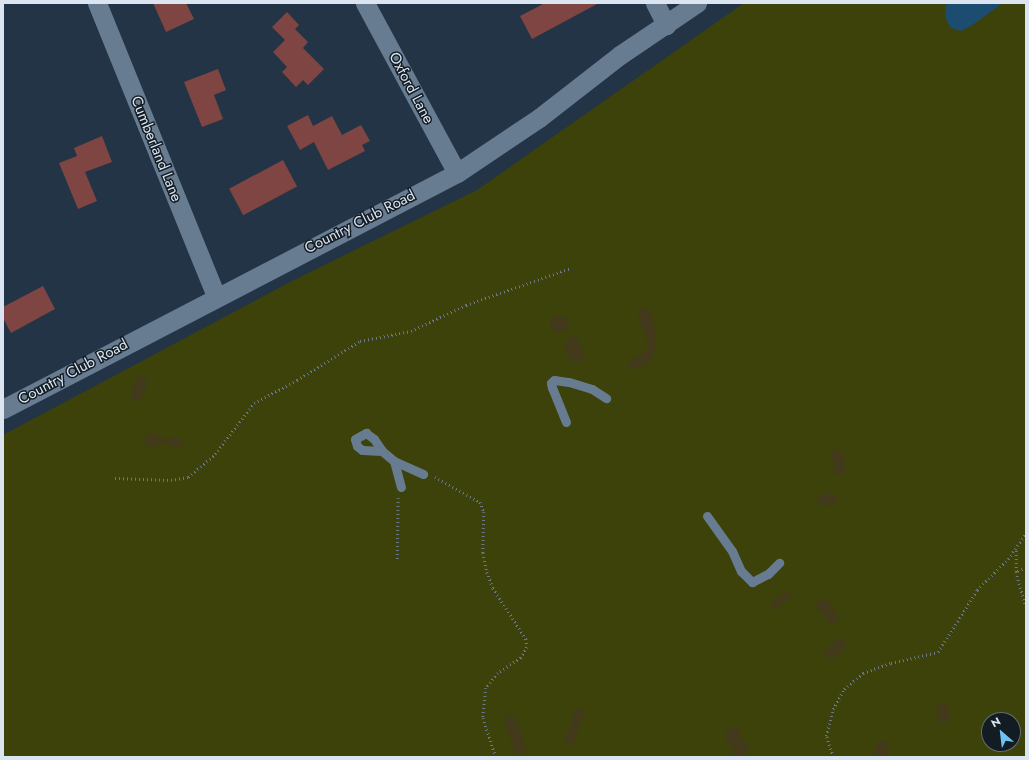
<!DOCTYPE html>
<style>
body{margin:0}
#map{position:relative;width:1029px;height:760px;overflow:hidden;background:#233447;font-family:Jost,sans-serif}
div>[style]{position:absolute}
.green>*{inset:0;background:#3c420a}
.sand>*{inset:0;background:#423a1a}
.round{border-radius:50%}
.water>*{inset:0;background:#1c4c6f}
.building>*{inset:0;background:#7e4542;transform-origin:0 0}
.path>*{height:2.5px;margin-top:-1.25px;transform-origin:0;background:repeating-linear-gradient(90deg,#6a7989 0 1px,transparent 0 4px)}
.service>*{height:9px;margin:-4.5px;padding:0 4.5px;transform-origin:4.5px;border-radius:4.5px;background:#687c91}
.minor>*{height:19px;margin:-9.5px;padding:0 9.5px;transform-origin:9.5px;border-radius:9.5px;background:#687c91}
span{translate:-50% -50%;white-space:nowrap;text-align:center;line-height:1.15;-webkit-text-stroke:3px #131b23;paint-order:stroke}
.street-label{font-size:15px;color:#dae5f1}
.frame{position:absolute;inset:0;border:4px solid #dae5f1;pointer-events:none}
.north{position:absolute;left:981px;top:712px;width:40px;height:40px;box-sizing:border-box;background:#131b23;border:1px solid #636c75;border-radius:50%;rotate:332deg;font-size:11px;font-weight:700;line-height:16px;text-align:center;color:#dae5f1}
.north::after{content:'';display:block;margin:auto;width:14px;height:18px;background:#6dc2f3;clip-path:polygon(50% 0,100% 100%,50% 72%,0 100%)}
</style>
<div id="map">
<div class="green">
<i style="clip-path:polygon(evenodd,744px 3px,1026px 3px,1026px 757px,3px 757px,3px 435px,294px 280px,477px 190px,744px 3px,989px 720px,1013px 720px,1013px 744px,989px 744px,989px 720px)"></i>
</div>
<div class="sand">
<i style="clip-path:polygon(643px 308px,652px 311px,657px 343px,650px 362px,635px 370px,629px 367px,629px 361px,645px 352px,648px 346px,647px 338px,638px 319px,639px 310px)"></i>
<i class="round" style="left:550px;top:315px;width:18px;height:18px"></i>
<i style="clip-path:polygon(571px 336px,578px 339px,584px 353px,585px 357px,581px 362px,571px 361px,566px 354px,564px 344px)"></i>
<i style="clip-path:polygon(140px 375px,145px 378px,147px 384px,141px 399px,135px 402px,131px 399px,131px 395px,136px 378px)"></i>
<i style="clip-path:polygon(150px 433px,164px 439px,180px 437px,183px 444px,177px 449px,167px 444px,148px 446px,144px 440px)"></i>
<i style="clip-path:polygon(836px 449px,844px 455px,845px 473px,839px 476px,833px 472px,833px 463px,829px 455px)"></i>
<i style="clip-path:polygon(822px 494px,834px 494px,838px 498px,837px 502px,831px 506px,818px 503px,817px 497px)"></i>
<i style="clip-path:polygon(787px 591px,791px 595px,790px 600px,782px 603px,776px 610px,772px 610px,770px 604px,773px 600px)"></i>
<i style="clip-path:polygon(821px 599px,827px 601px,837px 614px,838px 621px,835px 623px,830px 623px,823px 613px,817px 609px,816px 604px)"></i>
<i style="clip-path:polygon(838px 638px,843px 638px,846px 645px,837px 657px,826px 658px,825px 652px)"></i>
<i style="clip-path:polygon(942px 703px,949px 707px,949px 720px,944px 723px,939px 722px,936px 716px,937px 706px)"></i>
<i style="clip-path:polygon(578px 708px,583px 710px,585px 717px,579px 725px,575px 742px,567px 746px,564px 738px,570px 728px,574px 711px)"></i>
<i style="clip-path:polygon(508px 715px,515px 717px,524px 741px,526px 748px,523px 754px,516px 753px,513px 747px,505px 723px)"></i>
<i style="clip-path:polygon(733px 726px,739px 727px,741px 738px,750px 746px,744px 757px,732px 757px,733px 749px,725px 738px,727px 730px)"></i>
<i style="clip-path:polygon(880px 740px,889px 743px,887px 757px,876px 757px,875px 744px)"></i>
</div>
<div class="water">
<i style="clip-path:polygon(947px 3px,1003px 3px,971px 26px,961px 31px,951px 28px,946px 19px,945px 8px)"></i>
</div>
<div class="building">
<i style="clip-path:polygon(153px 3px,186px 3px,194px 19px,166px 32px)"></i>
<i style="clip-path:polygon(545px 3px,599px 3px,532px 39px,520px 16px)"></i>
<i style="clip-path:polygon(287px 12px,299px 25px,295px 29px,308px 42px,303px 48px,324px 69px,308px 85px,303px 80px,296px 87px,282px 72px,287px 67px,273px 52px,285px 40px,272px 27px)"></i>
<i style="clip-path:polygon(218px 69px,226px 90px,214px 95px,223px 119px,202px 127px,184px 82px)"></i>
<i style="clip-path:polygon(308px 115px,313px 126px,332px 116px,342px 135px,361px 125px,370px 141px,362px 145px,365px 151px,328px 170px,314px 142px,300px 150px,287px 126px)"></i>
<i style="clip-path:polygon(102px 136px,112px 162px,85px 172px,97px 201px,78px 209px,59px 163px,77px 156px,74px 148px)"></i>
<i style="left:283px;top:160px;width:30px;height:61px;rotate:62deg"></i>
<i style="clip-path:polygon(43px 286px,55px 309px,11px 333px,3px 318px,3px 307px)"></i>
</div>
<div class="path">
<i style="left:435px;top:477px;width:51px;rotate:29.1deg"></i>
<i style="left:480px;top:502px;width:11px;rotate:68deg"></i>
<i style="left:484px;top:512px;width:41px;rotate:91.4deg"></i>
<i style="left:483px;top:553px;width:19px;rotate:78deg"></i>
<i style="left:487px;top:572px;width:17px;rotate:69deg"></i>
<i style="left:493px;top:588px;width:61px;rotate:57.1deg"></i>
<i style="left:526px;top:639px;width:8px;rotate:83deg"></i>
<i style="left:527px;top:647px;width:13px;rotate:119deg"></i>
<i style="left:521px;top:658px;width:27px;rotate:147deg"></i>
<i style="left:498px;top:673px;width:19px;rotate:129deg"></i>
<i style="left:486px;top:688px;width:30px;rotate:96deg"></i>
<i style="left:483px;top:718px;width:41px;rotate:71.6deg"></i>
<i style="left:115px;top:478px;width:56px;rotate:2deg"></i>
<i style="left:171px;top:480px;width:17px;rotate:-10deg"></i>
<i style="left:188px;top:477px;width:35px;rotate:-40deg"></i>
<i style="left:215px;top:454px;width:64px;rotate:-52.6deg"></i>
<i style="left:254px;top:403px;width:49px;rotate:-28.1deg"></i>
<i style="left:297px;top:380px;width:74px;rotate:-31.8deg"></i>
<i style="left:360px;top:341px;width:52px;rotate:-11.1deg"></i>
<i style="left:411px;top:331px;width:61px;rotate:-25.3deg"></i>
<i style="left:466px;top:305px;width:111px;rotate:-19.4deg"></i>
<i style="left:397px;top:559px;width:61px;rotate:-89.1deg"></i>
<i style="left:1026px;top:568px;width:11px;rotate:158deg"></i>
<i style="left:1016px;top:572px;width:36px;rotate:74deg"></i>
<i style="left:1016px;top:572px;width:23px;rotate:-90deg"></i>
<i style="left:833px;top:757px;width:22px;rotate:-108deg"></i>
<i style="left:826px;top:736px;width:28px;rotate:-75deg"></i>
<i style="left:833px;top:709px;width:23px;rotate:-61deg"></i>
<i style="left:844px;top:689px;width:25px;rotate:-40deg"></i>
<i style="left:863px;top:673px;width:30px;rotate:-20deg"></i>
<i style="left:891px;top:663px;width:48px;rotate:-13.2deg"></i>
<i style="left:938px;top:652px;width:73px;rotate:-57.8deg"></i>
<i style="left:977px;top:590px;width:44px;rotate:-45deg"></i>
<i style="left:1008px;top:559px;width:32px;rotate:-55deg"></i>
</div>
<div class="service">
<i style="left:566px;top:422px;width:37px;rotate:-112deg"></i>
<i style="left:552px;top:388px;width:5px;rotate:-101deg"></i>
<i style="left:551px;top:383px;width:4px;rotate:-45deg"></i>
<i style="left:554px;top:380px;width:15px;rotate:8deg"></i>
<i style="left:569px;top:382px;width:24px;rotate:17deg"></i>
<i style="left:592px;top:389px;width:17px;rotate:33deg"></i>
<i style="left:382px;top:451px;width:20px;rotate:-177deg"></i>
<i style="left:362px;top:450px;width:6px;rotate:-141deg"></i>
<i style="left:357px;top:446px;width:7px;rotate:-106deg"></i>
<i style="left:355px;top:439px;width:13px;rotate:-29deg"></i>
<i style="left:366px;top:433px;width:10px;rotate:37deg"></i>
<i style="left:374px;top:439px;width:14px;rotate:56deg"></i>
<i style="left:382px;top:451px;width:16px;rotate:40deg"></i>
<i style="left:394px;top:461px;width:27px;rotate:75deg"></i>
<i style="left:394px;top:461px;width:32px;rotate:24deg"></i>
<i style="left:707px;top:516px;width:43px;rotate:54.5deg"></i>
<i style="left:732px;top:551px;width:22px;rotate:66deg"></i>
<i style="left:741px;top:571px;width:16px;rotate:45deg"></i>
<i style="left:752px;top:582px;width:18px;rotate:-27deg"></i>
<i style="left:768px;top:574px;width:16px;rotate:-45deg"></i>
</div>
<div class="minor">
<i style="left:97px;top:3px;width:316px;rotate:67.9deg"></i>
<i style="left:365px;top:3px;width:193px;rotate:61.6deg"></i>
<i style="left:655px;top:3px;width:25px;rotate:63deg"></i>
<i style="left:3px;top:409px;width:512px;rotate:-27.47deg"></i>
<i style="left:457px;top:173px;width:99px;rotate:-33.9deg"></i>
<i style="left:539px;top:118px;width:103px;rotate:-37.9deg"></i>
<i style="left:620px;top:55px;width:93px;rotate:-34deg"></i>
</div>
<div class="street-label">
<span style="left:411px;top:88px;rotate:62deg">Oxford Lane</span>
<span style="left:156px;top:149px;rotate:68deg">Cumberland Lane</span>
<span style="left:360px;top:222px;rotate:-27deg">Country Club Road</span>
<span style="left:73px;top:372px;rotate:-28deg">Country Club Road</span>
</div>
<div class="frame"></div>
<div class="north">N</div>
</div>
